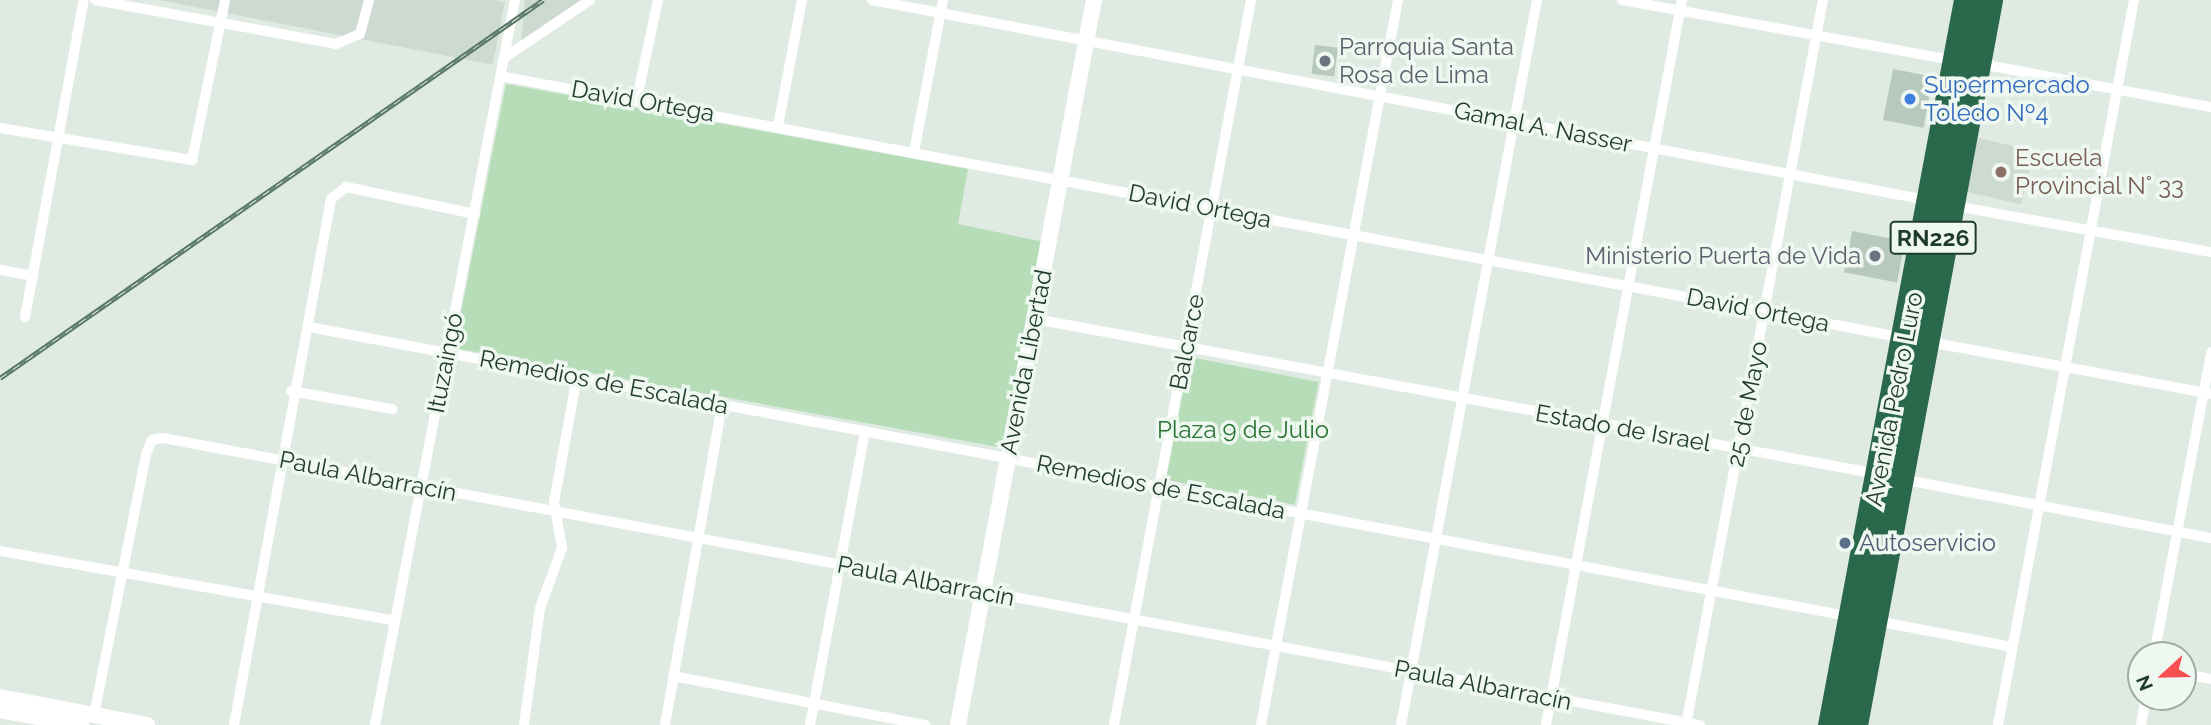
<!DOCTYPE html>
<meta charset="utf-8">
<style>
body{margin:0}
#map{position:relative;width:2211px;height:725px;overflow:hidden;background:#dfebe2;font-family:Raleway,sans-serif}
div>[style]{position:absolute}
.built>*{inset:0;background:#cddad1;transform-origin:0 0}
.green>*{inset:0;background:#b6ddb7;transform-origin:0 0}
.building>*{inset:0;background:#b7c8bd;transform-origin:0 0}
.street>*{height:10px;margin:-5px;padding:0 5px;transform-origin:5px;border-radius:5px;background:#fff}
.secondary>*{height:16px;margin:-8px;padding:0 8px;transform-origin:8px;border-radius:8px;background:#fff}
.highway>*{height:19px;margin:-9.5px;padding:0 9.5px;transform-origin:9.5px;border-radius:9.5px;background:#2a684c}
.rail>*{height:5px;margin-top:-2.5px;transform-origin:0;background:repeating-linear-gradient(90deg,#eff7f1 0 8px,#597767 0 16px);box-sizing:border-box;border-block:2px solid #597767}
.dots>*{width:19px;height:19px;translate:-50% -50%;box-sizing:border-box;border:4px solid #eff7f1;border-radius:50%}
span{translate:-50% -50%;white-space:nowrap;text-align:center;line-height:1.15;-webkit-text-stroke:7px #eff7f1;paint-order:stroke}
.shield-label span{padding:2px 5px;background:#eff7f1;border:2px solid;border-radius:5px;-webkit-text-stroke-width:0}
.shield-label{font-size:23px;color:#1f3b2c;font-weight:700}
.worship-label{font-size:24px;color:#5b616d}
.left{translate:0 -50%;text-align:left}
.right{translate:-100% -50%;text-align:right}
.shop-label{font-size:24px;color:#366cbe}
.street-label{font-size:24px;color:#1f3b2c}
.education-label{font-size:24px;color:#785e54}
.park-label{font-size:24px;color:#287332}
.service-label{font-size:24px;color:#4e5e75}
.north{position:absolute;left:2127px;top:641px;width:70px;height:70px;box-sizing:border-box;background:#eff7f1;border:2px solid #9caca2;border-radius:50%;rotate:248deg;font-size:19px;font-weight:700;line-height:28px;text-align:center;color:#1f3b2c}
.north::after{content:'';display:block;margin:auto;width:24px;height:32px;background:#f75051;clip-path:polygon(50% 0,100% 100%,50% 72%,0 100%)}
</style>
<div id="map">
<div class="built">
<i style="clip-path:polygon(525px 0,581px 0,521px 42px)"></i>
<i style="left:505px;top:2px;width:64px;height:613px;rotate:101deg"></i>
<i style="left:1978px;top:138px;width:57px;height:55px;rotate:13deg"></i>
</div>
<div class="green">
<i style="clip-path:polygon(506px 84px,968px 169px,958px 224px,1044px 242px,1004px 448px,454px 348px)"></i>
<i style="left:1190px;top:357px;width:131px;height:125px;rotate:11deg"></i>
</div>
<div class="building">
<i style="left:1315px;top:45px;width:23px;height:29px;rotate:7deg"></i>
<i style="left:1893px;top:69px;width:41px;height:52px;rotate:11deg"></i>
<i style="left:1852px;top:231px;width:54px;height:42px;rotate:11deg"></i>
</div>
<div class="street">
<i style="left:95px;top:0;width:245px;rotate:10.3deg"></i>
<i style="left:336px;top:44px;width:26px;rotate:-23deg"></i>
<i style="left:360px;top:34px;width:35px;rotate:-75deg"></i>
<i style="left:872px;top:0;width:1073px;rotate:10.74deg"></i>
<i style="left:1622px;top:0;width:335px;rotate:10.3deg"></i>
<i style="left:504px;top:58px;width:104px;rotate:-34deg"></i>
<i style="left:1981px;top:64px;width:234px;rotate:10.6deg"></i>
<i style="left:500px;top:76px;width:1424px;rotate:10.56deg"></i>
<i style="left:637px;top:98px;width:100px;rotate:-77.9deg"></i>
<i style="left:778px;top:126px;width:128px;rotate:-79.2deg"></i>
<i style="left:0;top:128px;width:195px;rotate:9.5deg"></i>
<i style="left:192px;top:160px;width:163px;rotate:-78.3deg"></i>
<i style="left:914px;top:152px;width:155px;rotate:-79.2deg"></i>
<i style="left:1955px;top:206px;width:260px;rotate:10.2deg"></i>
<i style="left:0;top:270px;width:34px;rotate:10deg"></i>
<i style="left:25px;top:317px;width:322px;rotate:-79.5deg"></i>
<i style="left:1035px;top:319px;width:857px;rotate:10.42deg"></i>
<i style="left:309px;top:327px;width:1566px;rotate:10.64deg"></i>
<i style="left:1929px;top:342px;width:287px;rotate:10.4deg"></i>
<i style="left:291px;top:391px;width:103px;rotate:10.1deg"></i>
<i style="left:1901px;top:479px;width:316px;rotate:10.8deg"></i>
<i style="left:0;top:551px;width:401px;rotate:10deg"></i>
<i style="left:1877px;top:621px;width:137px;rotate:10.9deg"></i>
<i style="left:2154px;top:655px;width:308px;rotate:-79.3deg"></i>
<i style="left:2183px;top:674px;width:28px;rotate:10deg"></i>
<i style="left:673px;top:676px;width:257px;rotate:11deg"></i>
<i style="left:94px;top:715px;width:266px;rotate:-78.7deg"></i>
<i style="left:146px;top:454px;width:15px;rotate:-67deg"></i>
<i style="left:152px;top:440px;width:11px;rotate:-10deg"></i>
<i style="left:163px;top:438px;width:1564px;rotate:10.58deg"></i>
<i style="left:234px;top:725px;width:535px;rotate:-79.55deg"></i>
<i style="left:331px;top:199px;width:19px;rotate:-39deg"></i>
<i style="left:346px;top:187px;width:132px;rotate:11.8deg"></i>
<i style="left:375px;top:725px;width:738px;rotate:-79.07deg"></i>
<i style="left:524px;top:725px;width:118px;rotate:-82.2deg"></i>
<i style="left:540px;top:608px;width:64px;rotate:-69.9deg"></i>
<i style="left:562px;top:548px;width:47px;rotate:-99.9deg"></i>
<i style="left:554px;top:502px;width:127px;rotate:-79.6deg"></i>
<i style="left:665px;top:725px;width:326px;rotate:-79.9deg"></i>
<i style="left:810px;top:725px;width:299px;rotate:-79.4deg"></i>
<i style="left:1114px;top:725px;width:738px;rotate:-79.3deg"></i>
<i style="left:1261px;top:725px;width:738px;rotate:-79.3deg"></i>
<i style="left:1401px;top:725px;width:738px;rotate:-79.38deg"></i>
<i style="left:1546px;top:725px;width:738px;rotate:-79.38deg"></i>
<i style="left:1686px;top:725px;width:738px;rotate:-79.3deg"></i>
<i style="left:1998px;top:725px;width:738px;rotate:-79.38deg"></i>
<i style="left:2141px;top:725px;width:28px;rotate:-80deg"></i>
</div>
<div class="secondary">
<i style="left:0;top:697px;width:150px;rotate:10.8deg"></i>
<i style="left:0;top:710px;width:83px;rotate:10.4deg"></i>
<i style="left:958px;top:725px;width:738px;rotate:-79.38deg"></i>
</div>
<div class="highway">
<i style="left:1827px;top:725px;width:738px;rotate:-79.38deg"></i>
<i style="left:1842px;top:725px;width:738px;rotate:-79.38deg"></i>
<i style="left:1858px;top:725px;width:737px;rotate:-79.45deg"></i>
</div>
<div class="rail">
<i style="left:0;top:378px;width:662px;rotate:-34.84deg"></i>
</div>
<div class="dots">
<i style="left:1325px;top:61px;background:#6b7280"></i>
<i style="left:1910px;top:99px;background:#3f7fe0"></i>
<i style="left:2001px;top:172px;background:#8d6e63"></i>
<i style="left:1875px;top:256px;background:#6b7280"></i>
<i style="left:1845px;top:543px;background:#5c6f8a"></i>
</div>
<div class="shield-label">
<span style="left:1933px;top:238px">RN226</span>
</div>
<div class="worship-label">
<span class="left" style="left:1339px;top:61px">Parroquia Santa<br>Rosa de Lima</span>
<span class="right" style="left:1861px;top:256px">Ministerio Puerta de Vida</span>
</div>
<div class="shop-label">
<span class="left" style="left:1924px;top:99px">Supermercado<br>Toledo Nº4</span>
</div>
<div class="street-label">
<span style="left:643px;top:101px;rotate:10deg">David Ortega</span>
<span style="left:1543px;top:127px;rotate:11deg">Gamal A. Nasser</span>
<span style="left:1200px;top:206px;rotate:11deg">David Ortega</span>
<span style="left:1758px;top:310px;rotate:11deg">David Ortega</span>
<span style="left:1187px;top:342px;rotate:-79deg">Balcarce</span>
<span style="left:1026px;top:362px;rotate:-79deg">Avenida Libertad</span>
<span style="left:445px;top:363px;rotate:-79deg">Ituzaingó</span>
<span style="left:604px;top:382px;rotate:11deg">Remedios de Escalada</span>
<span style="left:1894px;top:399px;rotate:-79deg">Avenida Pedro Luro</span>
<span style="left:1747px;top:404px;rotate:-79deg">25 de Mayo</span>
<span style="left:1623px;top:428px;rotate:10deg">Estado de Israel</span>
<span style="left:368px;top:476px;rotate:11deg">Paula Albarracín</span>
<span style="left:1161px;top:487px;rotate:11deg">Remedios de Escalada</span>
<span style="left:926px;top:581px;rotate:11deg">Paula Albarracín</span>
<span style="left:1483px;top:685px;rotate:11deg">Paula Albarracín</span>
</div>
<div class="education-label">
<span class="left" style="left:2015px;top:172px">Escuela<br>Provincial N° 33</span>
</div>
<div class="park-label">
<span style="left:1243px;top:430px">Plaza 9 de Julio</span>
</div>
<div class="service-label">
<span class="left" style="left:1859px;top:543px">Autoservicio</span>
</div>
<div class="north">N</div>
</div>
